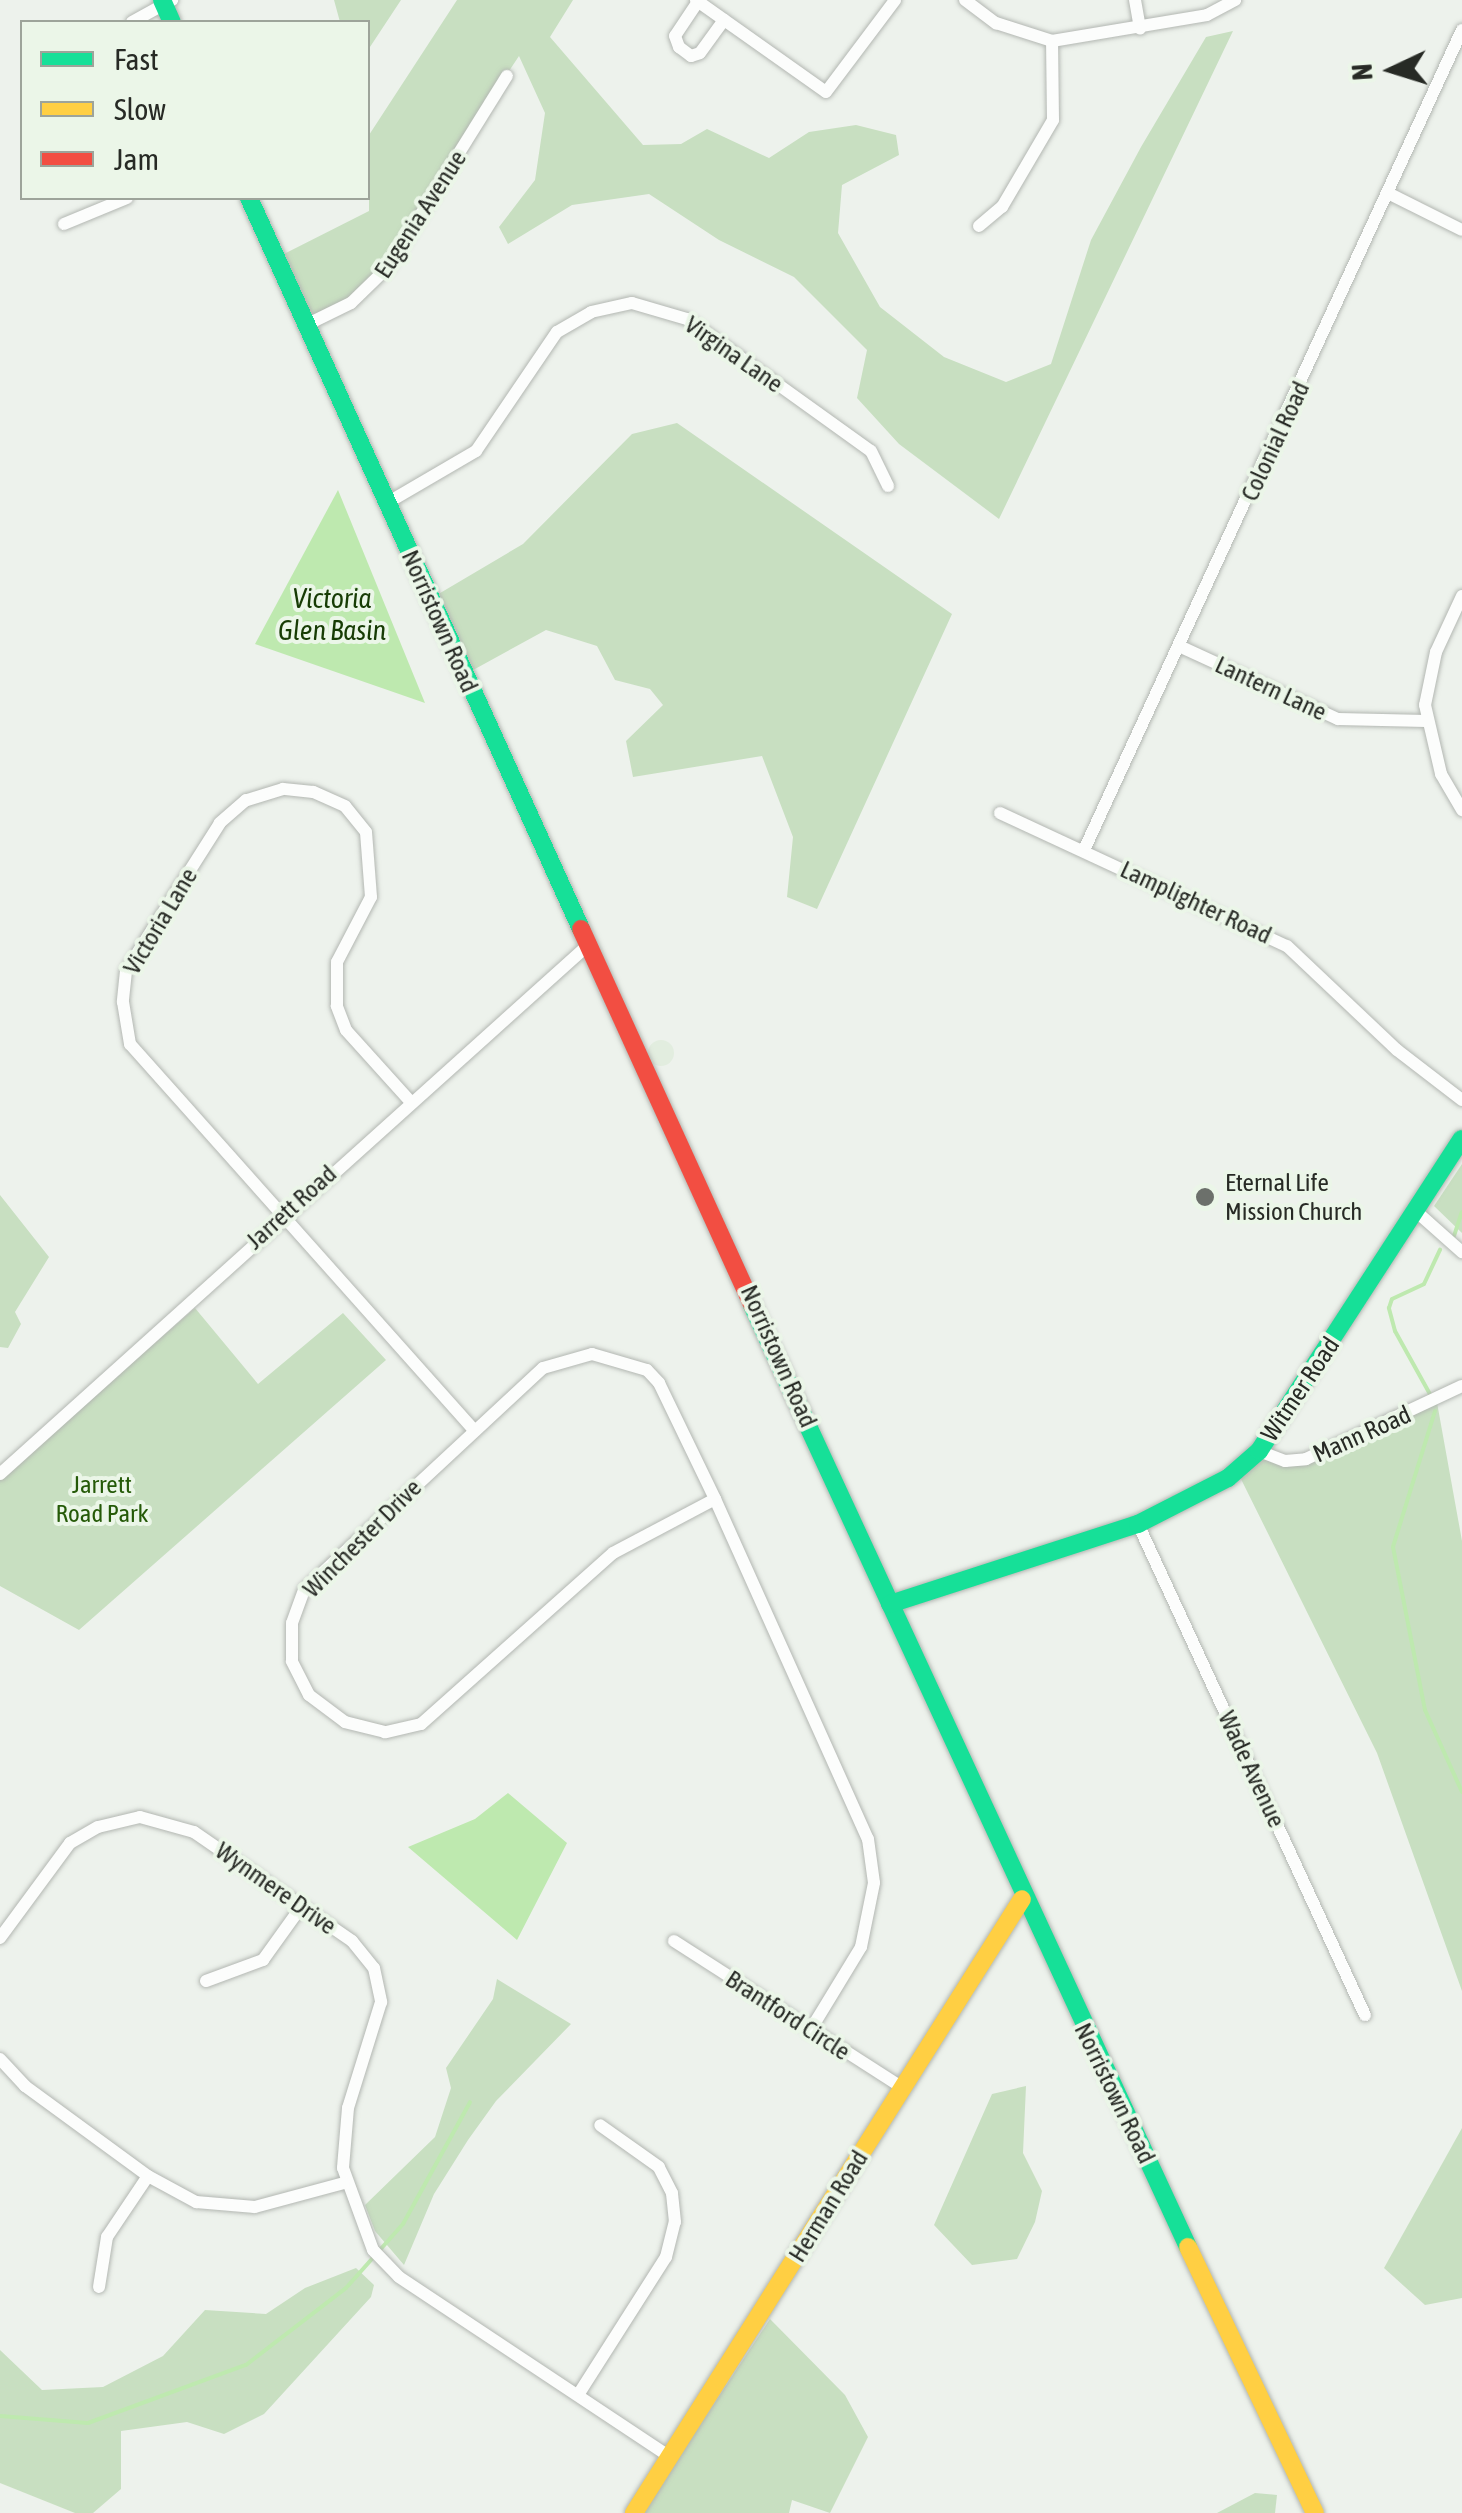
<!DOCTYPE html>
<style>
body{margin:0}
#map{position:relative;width:1462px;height:2513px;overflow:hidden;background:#edf2ec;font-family:"Asap Condensed",sans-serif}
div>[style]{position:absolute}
.built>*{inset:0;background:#e2eddf}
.round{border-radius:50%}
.green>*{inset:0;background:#c8dfc1}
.water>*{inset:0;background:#bee9af}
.stream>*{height:4px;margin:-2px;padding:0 2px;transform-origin:2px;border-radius:2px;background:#bee9af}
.roads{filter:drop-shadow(0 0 2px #b3b7b2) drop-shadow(0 0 2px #b3b7b2)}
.street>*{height:12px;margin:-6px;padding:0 6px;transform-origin:6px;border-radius:6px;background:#fcfdfc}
.fast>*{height:18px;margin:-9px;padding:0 9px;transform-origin:9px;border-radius:9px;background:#16e098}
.slow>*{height:18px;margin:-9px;padding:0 9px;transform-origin:9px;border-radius:9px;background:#ffcf43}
.jam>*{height:18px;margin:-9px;padding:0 9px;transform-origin:9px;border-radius:9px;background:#f24e42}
.dots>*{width:28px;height:28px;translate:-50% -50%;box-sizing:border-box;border:5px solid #ebf6e8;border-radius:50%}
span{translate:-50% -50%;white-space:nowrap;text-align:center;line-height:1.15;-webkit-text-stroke:8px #ebf6e8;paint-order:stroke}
.street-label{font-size:25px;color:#272a25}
.poi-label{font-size:25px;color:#272a25}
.left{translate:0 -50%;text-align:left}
.park-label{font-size:25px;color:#255a08}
.water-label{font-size:28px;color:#173c05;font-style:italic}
.legend{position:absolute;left:20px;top:20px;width:350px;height:180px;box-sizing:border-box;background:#ebf6e8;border:2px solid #9da49a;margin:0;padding:12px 18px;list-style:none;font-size:30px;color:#272a25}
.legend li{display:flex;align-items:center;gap:20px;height:50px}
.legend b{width:50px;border:2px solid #9da49a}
.north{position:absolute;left:1342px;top:20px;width:100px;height:100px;-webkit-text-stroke:8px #ebf6e8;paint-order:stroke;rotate:266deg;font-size:28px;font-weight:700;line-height:40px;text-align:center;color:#272a25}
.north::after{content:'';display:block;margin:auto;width:35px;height:45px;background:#272a25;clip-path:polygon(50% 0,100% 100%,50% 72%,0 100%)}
</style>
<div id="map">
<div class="built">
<i class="round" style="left:648px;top:1040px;width:26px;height:26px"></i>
</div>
<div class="green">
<i style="clip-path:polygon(334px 0,401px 0,368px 50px,368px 22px,340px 22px)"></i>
<i style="clip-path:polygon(457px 0,573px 0,550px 37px,643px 145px,681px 144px,707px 129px,769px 158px,809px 132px,856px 125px,896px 135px,899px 155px,842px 185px,838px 233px,880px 307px,944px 357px,1006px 382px,1051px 364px,1091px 240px,1141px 147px,1206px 37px,1233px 31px,999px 519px,899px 444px,857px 398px,867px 350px,794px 277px,719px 240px,649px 194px,572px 205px,508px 244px,499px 227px,535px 180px,545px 113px,519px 56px,359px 297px,303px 320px,276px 258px,369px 211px,369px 135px)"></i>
<i style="clip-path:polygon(677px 423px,952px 614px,817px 909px,787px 897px,793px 837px,762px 756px,633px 777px,626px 741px,663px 705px,650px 689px,615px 680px,597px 646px,546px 630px,464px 675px,430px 599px,523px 544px,632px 434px)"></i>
<i style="clip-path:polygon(1462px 1164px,1462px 1233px,1434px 1206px)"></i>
<i style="clip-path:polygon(0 1195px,49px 1257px,15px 1312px,21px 1324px,8px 1348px,0 1347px)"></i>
<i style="clip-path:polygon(195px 1308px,258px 1384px,343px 1313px,386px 1360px,79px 1630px,0 1586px,0 1478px)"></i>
<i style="clip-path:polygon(1436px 1397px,1462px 1541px,1462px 1991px,1377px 1753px,1235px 1467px,1259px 1451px,1307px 1459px)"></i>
<i style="clip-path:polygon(497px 1979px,571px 2024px,496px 2101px,468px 2140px,434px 2194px,404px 2265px,375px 2231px,365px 2205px,435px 2137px,451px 2088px,446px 2068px,493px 1999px)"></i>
<i style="clip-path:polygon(1026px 2086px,1023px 2153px,1042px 2191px,1035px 2222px,1017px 2259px,972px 2265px,934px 2225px,992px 2094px)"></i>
<i style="clip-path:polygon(1462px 2128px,1462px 2298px,1425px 2305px,1384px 2268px)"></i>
<i style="clip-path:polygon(356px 2268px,374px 2285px,371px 2297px,264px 2414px,224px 2434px,187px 2422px,121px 2431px,121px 2489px,93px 2513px,75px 2513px,0 2483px,0 2350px,42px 2390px,103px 2387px,163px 2356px,205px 2310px,266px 2314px,305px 2288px)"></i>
<i style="clip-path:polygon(770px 2319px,845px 2395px,868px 2437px,830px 2513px,792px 2500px,789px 2513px,642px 2513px)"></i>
<i style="clip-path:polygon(1255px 2493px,1277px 2495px,1275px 2513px,1217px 2513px)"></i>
</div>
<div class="water">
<i style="clip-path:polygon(338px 490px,425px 703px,255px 644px)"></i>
<i style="clip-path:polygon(508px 1793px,567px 1843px,517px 1940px,408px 1847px,475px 1819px)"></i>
</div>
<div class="stream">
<i style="left:1454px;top:1236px;width:25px;rotate:-72deg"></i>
<i style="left:1431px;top:1396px;width:74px;rotate:-119deg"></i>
<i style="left:1395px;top:1331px;width:24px;rotate:-105deg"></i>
<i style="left:1389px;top:1308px;width:9px;rotate:-72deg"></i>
<i style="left:1392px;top:1299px;width:35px;rotate:-25deg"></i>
<i style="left:1424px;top:1284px;width:38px;rotate:-65deg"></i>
<i style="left:1435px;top:1411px;width:142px;rotate:107.2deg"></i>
<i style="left:1393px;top:1547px;width:166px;rotate:78.9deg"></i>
<i style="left:1425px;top:1710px;width:90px;rotate:65.7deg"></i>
<i style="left:0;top:2416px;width:88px;rotate:4.5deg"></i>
<i style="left:88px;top:2423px;width:168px;rotate:-20.2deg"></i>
<i style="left:246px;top:2365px;width:126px;rotate:-37.6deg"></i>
<i style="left:346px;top:2288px;width:86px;rotate:-48.3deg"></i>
<i style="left:403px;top:2224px;width:139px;rotate:-61.2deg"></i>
</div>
<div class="roads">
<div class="street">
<i style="left:696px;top:0;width:159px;rotate:35.3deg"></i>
<i style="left:826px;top:92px;width:115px;rotate:-53.1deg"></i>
<i style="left:699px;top:0;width:43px;rotate:123.7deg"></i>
<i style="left:675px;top:36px;width:12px;rotate:70deg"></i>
<i style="left:679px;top:47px;width:15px;rotate:37deg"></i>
<i style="left:691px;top:56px;width:9px;rotate:-18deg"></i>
<i style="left:700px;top:53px;width:41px;rotate:-54deg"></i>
<i style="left:965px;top:0;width:39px;rotate:37deg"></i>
<i style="left:996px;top:23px;width:59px;rotate:17.8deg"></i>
<i style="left:1052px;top:41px;width:157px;rotate:-9.5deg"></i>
<i style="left:1207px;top:15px;width:32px;rotate:-28deg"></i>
<i style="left:1135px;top:0;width:29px;rotate:80deg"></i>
<i style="left:132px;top:22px;width:46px;rotate:-28.8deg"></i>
<i style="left:1390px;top:194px;width:80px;rotate:26.6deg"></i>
<i style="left:64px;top:224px;width:68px;rotate:-22.4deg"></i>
<i style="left:979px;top:226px;width:30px;rotate:-40deg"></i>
<i style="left:1002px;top:207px;width:101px;rotate:-59.6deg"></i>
<i style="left:1053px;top:120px;width:79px;rotate:-90.7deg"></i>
<i style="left:306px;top:325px;width:50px;rotate:-26.1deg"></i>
<i style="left:351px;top:303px;width:52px;rotate:-44.2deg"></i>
<i style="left:388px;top:267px;width:225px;rotate:-58.1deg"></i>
<i style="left:387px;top:503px;width:103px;rotate:-30.3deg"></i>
<i style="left:476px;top:451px;width:144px;rotate:-55.8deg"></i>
<i style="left:557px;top:332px;width:39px;rotate:-30deg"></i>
<i style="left:591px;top:312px;width:42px;rotate:-12.4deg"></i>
<i style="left:632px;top:303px;width:57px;rotate:16.2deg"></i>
<i style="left:687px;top:319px;width:226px;rotate:35.7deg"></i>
<i style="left:871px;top:451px;width:39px;rotate:64deg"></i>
<i style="left:1462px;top:596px;width:62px;rotate:114.9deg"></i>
<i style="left:1436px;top:652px;width:54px;rotate:101.7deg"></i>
<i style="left:1425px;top:705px;width:71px;rotate:76.9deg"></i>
<i style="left:1441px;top:774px;width:42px;rotate:59.7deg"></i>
<i style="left:1179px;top:646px;width:175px;rotate:24.7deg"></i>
<i style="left:1338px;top:719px;width:88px;rotate:1.3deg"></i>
<i style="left:1000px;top:813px;width:316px;rotate:24.9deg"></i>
<i style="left:1287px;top:946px;width:151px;rotate:43.4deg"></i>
<i style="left:1397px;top:1050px;width:82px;rotate:37.6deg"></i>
<i style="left:1084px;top:850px;width:903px;rotate:-65.25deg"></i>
<i style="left:409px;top:1100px;width:94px;rotate:-132deg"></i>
<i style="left:346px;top:1030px;width:26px;rotate:-111deg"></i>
<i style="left:337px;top:1006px;width:44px;rotate:-90deg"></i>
<i style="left:337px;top:962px;width:73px;rotate:-62.4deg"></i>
<i style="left:371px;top:897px;width:65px;rotate:-94.4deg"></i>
<i style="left:366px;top:832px;width:33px;rotate:-129deg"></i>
<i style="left:345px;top:806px;width:35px;rotate:-156deg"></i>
<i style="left:313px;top:792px;width:30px;rotate:-174deg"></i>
<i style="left:283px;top:789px;width:39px;rotate:163deg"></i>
<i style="left:246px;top:800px;width:35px;rotate:139deg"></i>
<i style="left:220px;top:823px;width:175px;rotate:122.4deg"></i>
<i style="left:126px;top:971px;width:31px;rotate:96deg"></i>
<i style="left:123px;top:1002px;width:43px;rotate:80.5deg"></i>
<i style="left:130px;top:1044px;width:516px;rotate:48.3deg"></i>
<i style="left:1418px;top:1213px;width:59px;rotate:41.6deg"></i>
<i style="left:1259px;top:1451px;width:28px;rotate:21deg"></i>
<i style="left:1285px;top:1461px;width:21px;rotate:-5deg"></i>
<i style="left:1306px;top:1459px;width:172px;rotate:-25.1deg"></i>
<i style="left:0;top:1474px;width:790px;rotate:-41.97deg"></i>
<i style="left:715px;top:1499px;width:115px;rotate:152.1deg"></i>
<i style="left:613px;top:1553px;width:257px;rotate:138.3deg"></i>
<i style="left:421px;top:1724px;width:37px;rotate:167deg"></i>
<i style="left:385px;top:1732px;width:41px;rotate:-166deg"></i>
<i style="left:345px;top:1722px;width:45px;rotate:-143.1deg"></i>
<i style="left:309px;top:1695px;width:38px;rotate:-117deg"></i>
<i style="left:292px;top:1661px;width:38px;rotate:-90deg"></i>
<i style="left:292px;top:1623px;width:35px;rotate:-70deg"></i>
<i style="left:304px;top:1590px;width:326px;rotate:-42.9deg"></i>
<i style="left:543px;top:1368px;width:51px;rotate:-15.9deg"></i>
<i style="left:592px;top:1354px;width:57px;rotate:16.2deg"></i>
<i style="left:647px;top:1370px;width:18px;rotate:47deg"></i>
<i style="left:659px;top:1383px;width:129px;rotate:64.2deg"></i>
<i style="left:715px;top:1499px;width:373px;rotate:65.8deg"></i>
<i style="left:868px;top:1839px;width:44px;rotate:82.2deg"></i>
<i style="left:874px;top:1883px;width:65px;rotate:101.5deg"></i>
<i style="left:861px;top:1947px;width:98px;rotate:121.3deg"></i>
<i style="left:1138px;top:1524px;width:541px;rotate:65.19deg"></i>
<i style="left:0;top:1938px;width:118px;rotate:-53.6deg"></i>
<i style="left:70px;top:1843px;width:32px;rotate:-30deg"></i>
<i style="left:98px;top:1827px;width:43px;rotate:-13.4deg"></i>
<i style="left:140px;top:1817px;width:56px;rotate:15.5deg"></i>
<i style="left:194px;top:1832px;width:192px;rotate:34.6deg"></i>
<i style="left:352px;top:1941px;width:35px;rotate:51deg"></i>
<i style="left:374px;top:1968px;width:35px;rotate:78deg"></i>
<i style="left:381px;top:2002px;width:111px;rotate:107.3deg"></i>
<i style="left:348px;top:2108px;width:60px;rotate:94.8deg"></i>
<i style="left:343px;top:2168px;width:87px;rotate:69.9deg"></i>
<i style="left:373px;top:2250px;width:37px;rotate:46deg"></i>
<i style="left:399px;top:2277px;width:325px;rotate:33.6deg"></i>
<i style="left:674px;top:1941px;width:272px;rotate:32.7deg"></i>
<i style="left:206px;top:1981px;width:61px;rotate:-20.2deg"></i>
<i style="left:263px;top:1960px;width:65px;rotate:-54.4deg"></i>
<i style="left:0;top:2059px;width:37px;rotate:47deg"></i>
<i style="left:25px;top:2086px;width:152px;rotate:36.2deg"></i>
<i style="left:148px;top:2176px;width:55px;rotate:28.4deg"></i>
<i style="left:196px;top:2202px;width:59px;rotate:4.8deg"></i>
<i style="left:255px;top:2207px;width:92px;rotate:-15.1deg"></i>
<i style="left:99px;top:2287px;width:51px;rotate:-80.9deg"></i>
<i style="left:107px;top:2237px;width:73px;rotate:-56.1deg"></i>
<i style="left:578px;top:2395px;width:164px;rotate:-57.5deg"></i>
<i style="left:666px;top:2257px;width:36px;rotate:-76deg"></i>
<i style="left:675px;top:2222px;width:29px;rotate:-96deg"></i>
<i style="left:672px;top:2193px;width:29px;rotate:-117deg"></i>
<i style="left:659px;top:2167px;width:72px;rotate:-144.6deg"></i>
</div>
<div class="fast">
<i style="left:162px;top:0;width:24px;rotate:66deg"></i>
<i style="left:249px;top:198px;width:803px;rotate:65.57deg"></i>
<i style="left:752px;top:1305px;width:1038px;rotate:65.16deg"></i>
<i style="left:890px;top:1604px;width:261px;rotate:-17.9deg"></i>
<i style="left:1138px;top:1524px;width:101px;rotate:-27.1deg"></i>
<i style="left:1228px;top:1478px;width:41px;rotate:-41.1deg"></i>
<i style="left:1259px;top:1451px;width:372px;rotate:-57deg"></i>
</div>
<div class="slow">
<i style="left:1188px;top:2247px;width:295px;rotate:64.5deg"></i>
<i style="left:634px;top:2513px;width:726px;rotate:-57.71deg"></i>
</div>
<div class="jam">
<i style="left:581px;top:929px;width:413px;rotate:65.5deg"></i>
</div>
</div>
<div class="dots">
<i style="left:1205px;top:1197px;background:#6c706b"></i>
</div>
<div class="street-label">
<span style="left:420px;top:214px;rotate:-57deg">Eugenia Avenue</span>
<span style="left:734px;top:354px;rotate:35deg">Virgina Lane</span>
<span style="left:1275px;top:441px;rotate:-65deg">Colonial Road</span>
<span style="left:440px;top:621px;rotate:66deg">Norristown Road</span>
<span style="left:1271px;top:688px;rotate:25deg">Lantern Lane</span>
<span style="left:1196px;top:902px;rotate:25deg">Lamplighter Road</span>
<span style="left:160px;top:921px;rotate:-59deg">Victoria Lane</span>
<span style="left:291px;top:1207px;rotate:-42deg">Jarrett Road</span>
<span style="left:779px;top:1356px;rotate:66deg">Norristown Road</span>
<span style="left:1300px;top:1389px;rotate:-56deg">Witmer Road</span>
<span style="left:1362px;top:1434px;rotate:-24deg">Mann Road</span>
<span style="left:362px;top:1538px;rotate:-45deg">Winchester Drive</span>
<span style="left:1252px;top:1769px;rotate:65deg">Wade Avenue</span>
<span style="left:276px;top:1888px;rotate:35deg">Wynmere Drive</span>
<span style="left:788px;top:2015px;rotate:33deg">Brantford Circle</span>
<span style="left:1115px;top:2093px;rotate:64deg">Norristown Road</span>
<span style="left:828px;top:2206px;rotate:-58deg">Herman Road</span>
</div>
<div class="poi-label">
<span class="left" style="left:1225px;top:1197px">Eternal Life<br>Mission Church</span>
</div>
<div class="park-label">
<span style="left:102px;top:1499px">Jarrett<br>Road Park</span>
</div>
<div class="water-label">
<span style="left:332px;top:614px">Victoria<br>Glen Basin</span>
</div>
<ul class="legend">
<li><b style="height:12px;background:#16e098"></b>Fast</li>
<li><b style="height:12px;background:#ffcf43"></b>Slow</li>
<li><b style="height:12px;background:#f24e42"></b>Jam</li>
</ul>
<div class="north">N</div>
</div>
